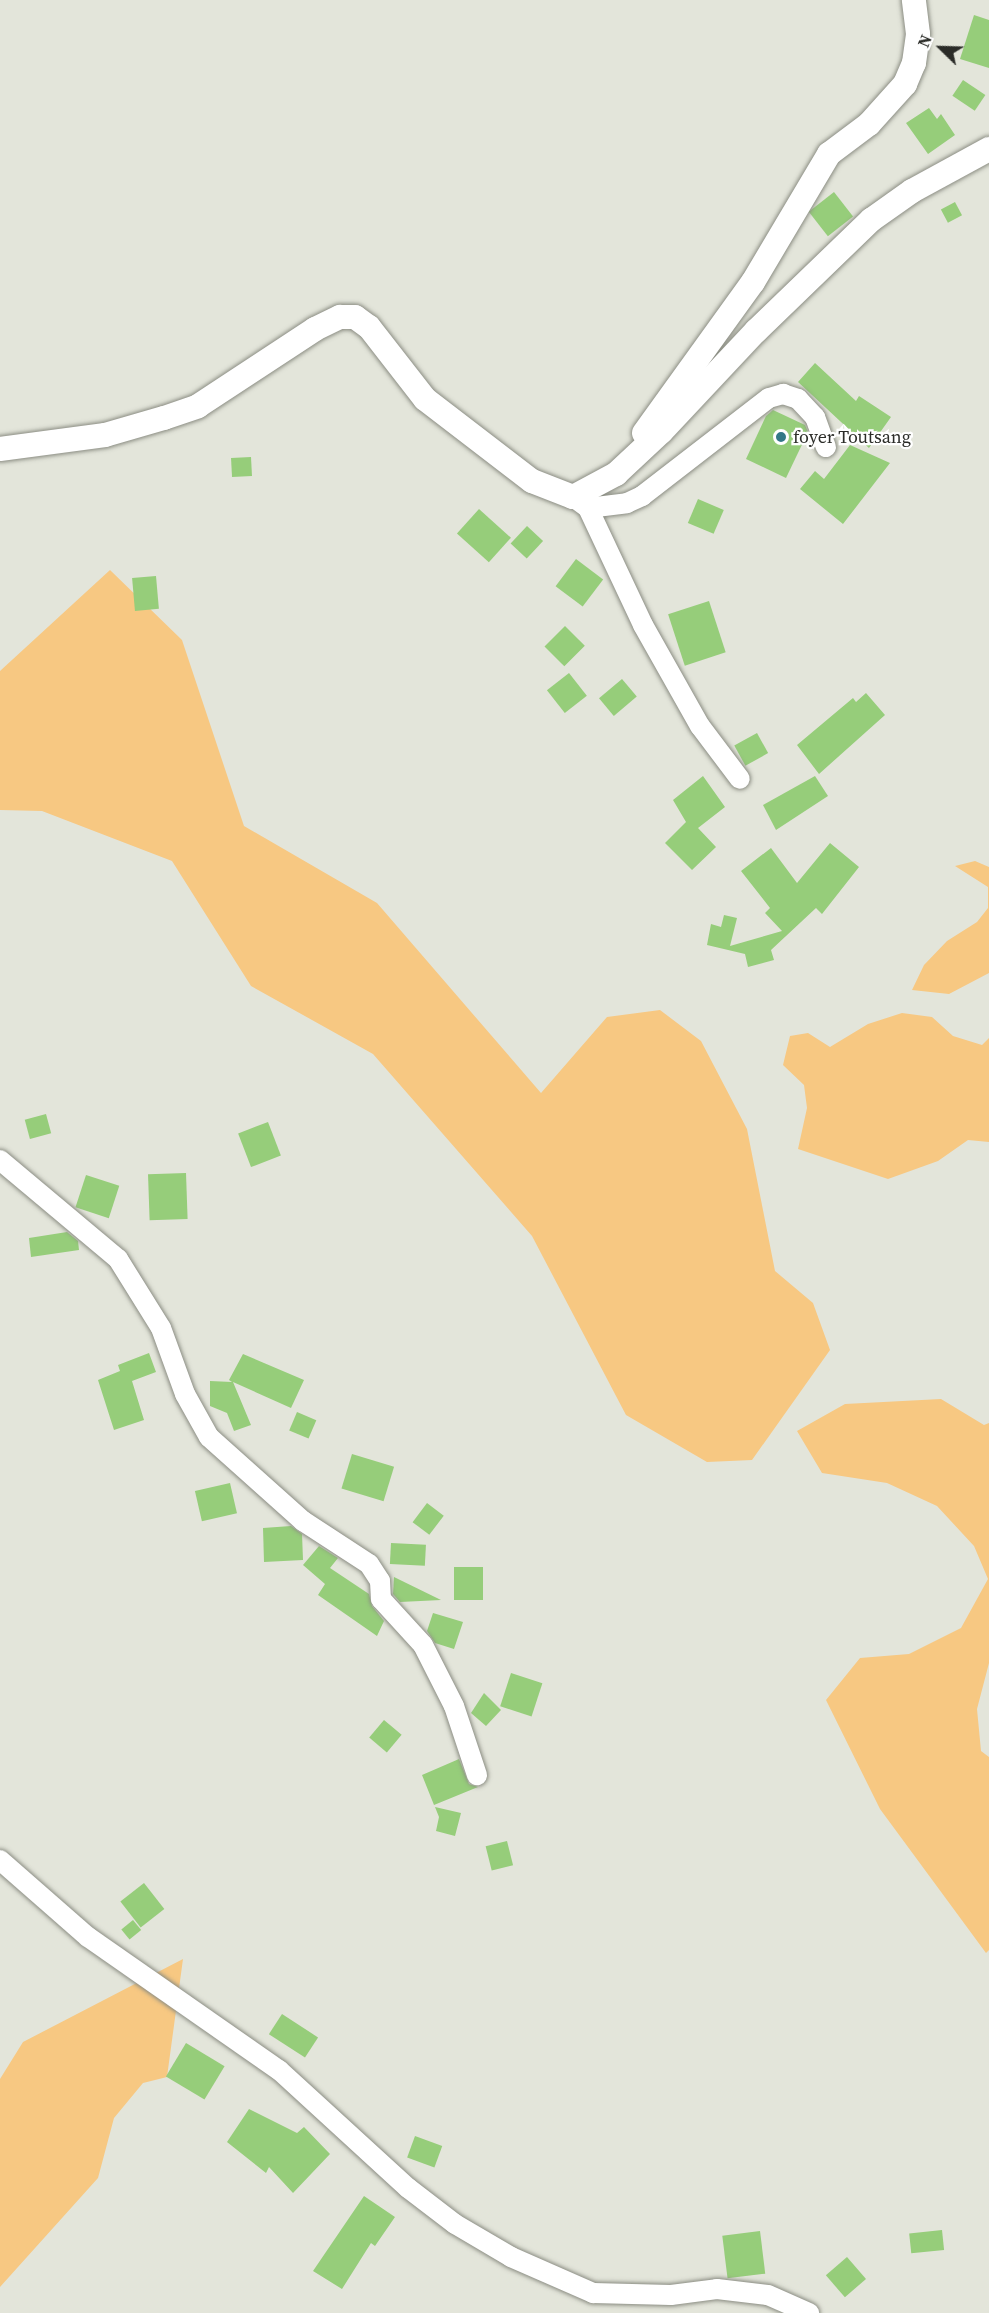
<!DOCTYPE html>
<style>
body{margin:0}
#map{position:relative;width:989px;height:2313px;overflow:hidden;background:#e3e5da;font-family:"Source Serif 4",serif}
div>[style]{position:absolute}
.green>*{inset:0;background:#f7c882}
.building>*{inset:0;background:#96cd7a;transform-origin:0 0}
.roads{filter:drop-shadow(0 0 2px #8b8d83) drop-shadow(0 0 2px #8b8d83)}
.minor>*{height:20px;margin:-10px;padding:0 10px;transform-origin:10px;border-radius:10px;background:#fff}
.tertiary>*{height:24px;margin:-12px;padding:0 12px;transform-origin:12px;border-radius:12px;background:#fff}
.dots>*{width:16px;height:16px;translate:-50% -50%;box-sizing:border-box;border:3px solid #fff;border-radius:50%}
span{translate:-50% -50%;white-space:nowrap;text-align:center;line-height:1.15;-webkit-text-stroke:4.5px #fff;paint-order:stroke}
.poi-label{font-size:18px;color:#2b2c28}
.left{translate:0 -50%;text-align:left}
.north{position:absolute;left:911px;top:18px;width:60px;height:60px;-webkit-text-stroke:4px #fff;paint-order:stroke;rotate:293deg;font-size:16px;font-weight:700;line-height:24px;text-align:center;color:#2b2c28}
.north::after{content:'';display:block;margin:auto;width:21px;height:27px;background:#2b2c28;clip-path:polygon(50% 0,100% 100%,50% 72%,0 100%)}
</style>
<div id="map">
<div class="green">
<i style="clip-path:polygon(110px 570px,182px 640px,244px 826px,377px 903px,541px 1093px,607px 1017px,660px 1010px,701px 1041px,747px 1129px,775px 1271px,813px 1303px,830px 1350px,752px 1460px,707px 1462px,626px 1415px,532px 1236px,373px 1054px,251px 986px,172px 861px,42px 811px,0 810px,0 671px)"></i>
<i style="clip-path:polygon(975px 861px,989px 867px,989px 973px,949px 994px,912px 990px,924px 965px,947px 941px,977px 922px,988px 908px,988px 887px,955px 866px)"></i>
<i style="clip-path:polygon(902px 1013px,932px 1017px,953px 1036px,982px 1045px,989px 1038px,989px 1142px,968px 1140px,938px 1161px,888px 1179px,798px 1149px,807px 1108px,804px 1085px,783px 1065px,790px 1036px,808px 1033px,830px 1047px,868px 1024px)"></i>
<i style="clip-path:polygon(941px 1399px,984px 1425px,989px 1423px,989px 1663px,977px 1709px,981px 1751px,989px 1757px,989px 1950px,986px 1953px,880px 1809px,826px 1700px,860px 1658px,909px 1654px,961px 1628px,988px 1579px,974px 1546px,937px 1506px,887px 1483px,822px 1473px,797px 1431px,845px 1404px)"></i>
<i style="clip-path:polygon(183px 1959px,167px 2077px,143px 2083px,114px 2118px,98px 2178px,0 2287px,0 2079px,23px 2042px)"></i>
</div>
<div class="building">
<i style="clip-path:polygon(974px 15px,989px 20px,989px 68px,960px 59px)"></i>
<i style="left:963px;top:80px;width:27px;height:19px;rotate:34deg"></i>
<i style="clip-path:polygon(929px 108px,937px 119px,941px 114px,955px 135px,928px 154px,906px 123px)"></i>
<i style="left:834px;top:192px;width:31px;height:32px;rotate:52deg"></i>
<i style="left:955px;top:202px;width:15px;height:16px;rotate:62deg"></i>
<i style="clip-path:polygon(815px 363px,856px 401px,859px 396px,891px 417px,869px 448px,798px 382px)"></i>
<i style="clip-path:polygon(773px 410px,805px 425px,808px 432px,786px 478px,746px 459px,766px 416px)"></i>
<i style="clip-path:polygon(850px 445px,890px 463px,843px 524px,800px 489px,815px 471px,824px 479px)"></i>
<i style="left:251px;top:457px;width:19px;height:20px;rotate:87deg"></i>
<i style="left:698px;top:499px;width:28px;height:26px;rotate:23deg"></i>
<i style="left:479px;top:509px;width:43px;height:33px;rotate:42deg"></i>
<i style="left:527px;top:526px;width:22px;height:24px;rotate:43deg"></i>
<i style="left:576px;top:559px;width:34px;height:34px;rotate:37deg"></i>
<i style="left:156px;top:576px;width:33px;height:24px;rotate:85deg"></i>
<i style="left:709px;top:601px;width:54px;height:43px;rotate:72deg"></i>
<i style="left:565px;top:626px;width:28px;height:29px;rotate:45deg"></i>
<i style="left:569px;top:673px;width:29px;height:28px;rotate:52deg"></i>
<i style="left:622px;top:679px;width:23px;height:30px;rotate:50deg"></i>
<i style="clip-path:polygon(866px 693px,885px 715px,819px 774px,797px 745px,853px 698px,856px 702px)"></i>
<i style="left:757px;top:733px;width:23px;height:26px;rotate:61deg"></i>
<i style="clip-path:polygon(703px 776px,725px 807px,698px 828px,716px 847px,692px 870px,665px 843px,686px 822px,673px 800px)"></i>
<i style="clip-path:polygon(815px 776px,828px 796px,776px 830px,763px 805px)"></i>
<i style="clip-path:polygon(830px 843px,859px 867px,822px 914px,816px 908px,771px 950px,774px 960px,748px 967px,745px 954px,707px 945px,711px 924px,721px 927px,724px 915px,737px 918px,730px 946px,782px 931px,765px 913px,770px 908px,741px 871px,771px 848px,797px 883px)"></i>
<i style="left:46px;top:1114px;width:20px;height:22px;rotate:75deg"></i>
<i style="left:268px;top:1122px;width:36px;height:32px;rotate:69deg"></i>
<i style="left:186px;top:1173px;width:46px;height:38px;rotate:88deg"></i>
<i style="left:86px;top:1175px;width:35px;height:34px;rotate:18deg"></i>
<i style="clip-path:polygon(67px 1232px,78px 1241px,79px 1250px,31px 1257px,29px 1238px)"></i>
<i style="clip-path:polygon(149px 1353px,156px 1372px,132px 1381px,144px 1420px,114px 1430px,98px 1380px,120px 1371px,118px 1365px)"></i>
<i style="clip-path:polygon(243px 1354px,304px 1380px,291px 1408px,233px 1382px,251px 1425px,234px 1431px,227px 1413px,210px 1406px,210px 1381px,232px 1382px,229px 1380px)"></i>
<i style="left:297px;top:1412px;width:21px;height:20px;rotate:23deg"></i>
<i style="left:352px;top:1454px;width:44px;height:36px;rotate:17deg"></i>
<i style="left:230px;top:1483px;width:31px;height:36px;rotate:77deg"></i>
<i style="left:427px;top:1503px;width:21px;height:24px;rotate:37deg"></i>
<i style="clip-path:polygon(291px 1526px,302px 1534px,303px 1560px,264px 1562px,263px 1528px)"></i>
<i style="left:391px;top:1543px;width:35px;height:21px;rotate:3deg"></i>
<i style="clip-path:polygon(319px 1546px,338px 1558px,330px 1568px,369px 1594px,372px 1606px,384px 1621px,377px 1636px,318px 1595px,325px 1584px,303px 1565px)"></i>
<i style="left:454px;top:1567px;width:29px;height:33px"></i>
<i style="clip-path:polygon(394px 1577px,441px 1600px,400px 1602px,393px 1594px)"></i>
<i style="clip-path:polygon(433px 1613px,463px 1622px,454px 1649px,435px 1643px,427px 1631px)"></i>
<i style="left:511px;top:1673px;width:33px;height:35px;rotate:18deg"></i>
<i style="clip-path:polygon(484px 1693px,501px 1710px,486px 1726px,471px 1713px)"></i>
<i style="left:384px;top:1720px;width:23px;height:23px;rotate:40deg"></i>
<i style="clip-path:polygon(459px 1759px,469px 1784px,478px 1787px,434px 1805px,422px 1775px)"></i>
<i style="clip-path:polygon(435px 1807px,461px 1813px,455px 1836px,436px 1831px,439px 1817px)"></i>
<i style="left:507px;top:1841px;width:25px;height:22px;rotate:76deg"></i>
<i style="left:144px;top:1883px;width:33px;height:30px;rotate:52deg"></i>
<i style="left:133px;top:1920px;width:13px;height:15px;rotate:51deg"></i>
<i style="left:282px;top:2014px;width:43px;height:24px;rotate:33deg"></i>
<i style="left:186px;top:2043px;width:45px;height:39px;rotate:31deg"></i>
<i style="clip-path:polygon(249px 2109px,297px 2133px,304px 2127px,330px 2154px,293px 2193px,269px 2167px,266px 2173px,227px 2142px)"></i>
<i style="left:415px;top:2136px;width:29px;height:23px;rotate:20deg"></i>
<i style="clip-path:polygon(364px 2196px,395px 2217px,375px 2246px,371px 2243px,342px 2289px,313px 2271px)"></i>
<i style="left:942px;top:2230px;width:20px;height:33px;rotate:84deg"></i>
<i style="left:760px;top:2231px;width:43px;height:38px;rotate:83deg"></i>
<i style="left:847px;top:2257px;width:29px;height:28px;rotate:49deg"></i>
</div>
<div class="roads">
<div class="minor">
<i style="left:573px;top:497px;width:19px;rotate:36deg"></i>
<i style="left:588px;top:508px;width:129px;rotate:64.8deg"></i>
<i style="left:643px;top:625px;width:116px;rotate:60.6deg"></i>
<i style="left:700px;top:726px;width:66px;rotate:53deg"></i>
<i style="left:588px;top:508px;width:39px;rotate:-7deg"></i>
<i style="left:627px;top:503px;width:17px;rotate:-25deg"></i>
<i style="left:642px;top:496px;width:160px;rotate:-37.7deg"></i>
<i style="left:769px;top:398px;width:15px;rotate:-16deg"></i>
<i style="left:783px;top:394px;width:16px;rotate:18deg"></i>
<i style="left:798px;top:399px;width:25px;rotate:47deg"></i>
<i style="left:815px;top:417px;width:32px;rotate:70deg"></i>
<i style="left:0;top:1160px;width:154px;rotate:40deg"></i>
<i style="left:118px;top:1259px;width:81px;rotate:58.1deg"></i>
<i style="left:161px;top:1328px;width:70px;rotate:70deg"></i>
<i style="left:185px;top:1394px;width:49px;rotate:60.8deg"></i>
<i style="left:209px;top:1437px;width:126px;rotate:41.8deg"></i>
<i style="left:303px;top:1521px;width:79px;rotate:33.1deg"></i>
<i style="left:369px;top:1564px;width:20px;rotate:57deg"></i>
<i style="left:380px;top:1581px;width:18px;rotate:87deg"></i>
<i style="left:381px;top:1599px;width:62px;rotate:47.6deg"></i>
<i style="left:423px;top:1645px;width:68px;rotate:63.1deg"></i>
<i style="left:454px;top:1706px;width:73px;rotate:71.6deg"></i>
<i style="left:0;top:1860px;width:117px;rotate:41.2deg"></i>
<i style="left:88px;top:1937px;width:233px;rotate:34.9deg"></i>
<i style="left:279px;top:2070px;width:175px;rotate:42.5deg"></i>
<i style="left:408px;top:2188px;width:59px;rotate:37.5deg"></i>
<i style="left:455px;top:2224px;width:65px;rotate:30.5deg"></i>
<i style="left:511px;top:2257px;width:90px;rotate:23.7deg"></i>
<i style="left:593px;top:2293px;width:78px;rotate:1.5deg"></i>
<i style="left:671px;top:2295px;width:46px;rotate:-7.4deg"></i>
<i style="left:717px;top:2289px;width:51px;rotate:6.7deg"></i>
<i style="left:768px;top:2295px;width:45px;rotate:23.7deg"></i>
</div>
<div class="tertiary">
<i style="left:644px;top:433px;width:186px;rotate:-54.2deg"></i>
<i style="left:753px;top:282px;width:149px;rotate:-59.3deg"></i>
<i style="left:829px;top:154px;width:50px;rotate:-36.9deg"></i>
<i style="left:869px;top:124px;width:54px;rotate:-48deg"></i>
<i style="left:905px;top:84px;width:23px;rotate:-67deg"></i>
<i style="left:914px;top:63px;width:29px;rotate:-82deg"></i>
<i style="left:918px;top:34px;width:34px;rotate:-97deg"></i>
<i style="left:0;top:449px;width:106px;rotate:-7.6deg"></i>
<i style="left:105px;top:435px;width:61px;rotate:-16.1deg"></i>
<i style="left:164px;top:418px;width:36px;rotate:-19deg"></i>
<i style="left:198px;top:406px;width:140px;rotate:-33.3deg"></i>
<i style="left:315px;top:329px;width:28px;rotate:-26deg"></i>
<i style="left:340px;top:317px;width:15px"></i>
<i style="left:355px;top:317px;width:17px;rotate:36deg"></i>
<i style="left:369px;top:327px;width:91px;rotate:52.1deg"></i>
<i style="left:425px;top:399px;width:135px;rotate:37.5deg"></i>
<i style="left:532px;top:481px;width:44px;rotate:21.3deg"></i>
<i style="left:573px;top:497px;width:49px;rotate:-28.1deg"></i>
<i style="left:616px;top:474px;width:63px;rotate:-43.1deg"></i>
<i style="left:662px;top:431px;width:137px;rotate:-46.8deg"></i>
<i style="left:756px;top:331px;width:160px;rotate:-44deg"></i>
<i style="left:871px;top:220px;width:50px;rotate:-35.3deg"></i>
<i style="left:912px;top:191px;width:88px;rotate:-28.6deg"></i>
</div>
</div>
<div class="dots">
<i style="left:781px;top:437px;background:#337887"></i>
</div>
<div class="poi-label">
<span class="left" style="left:793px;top:437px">foyer Toutsang</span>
</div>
<div class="north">N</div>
</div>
